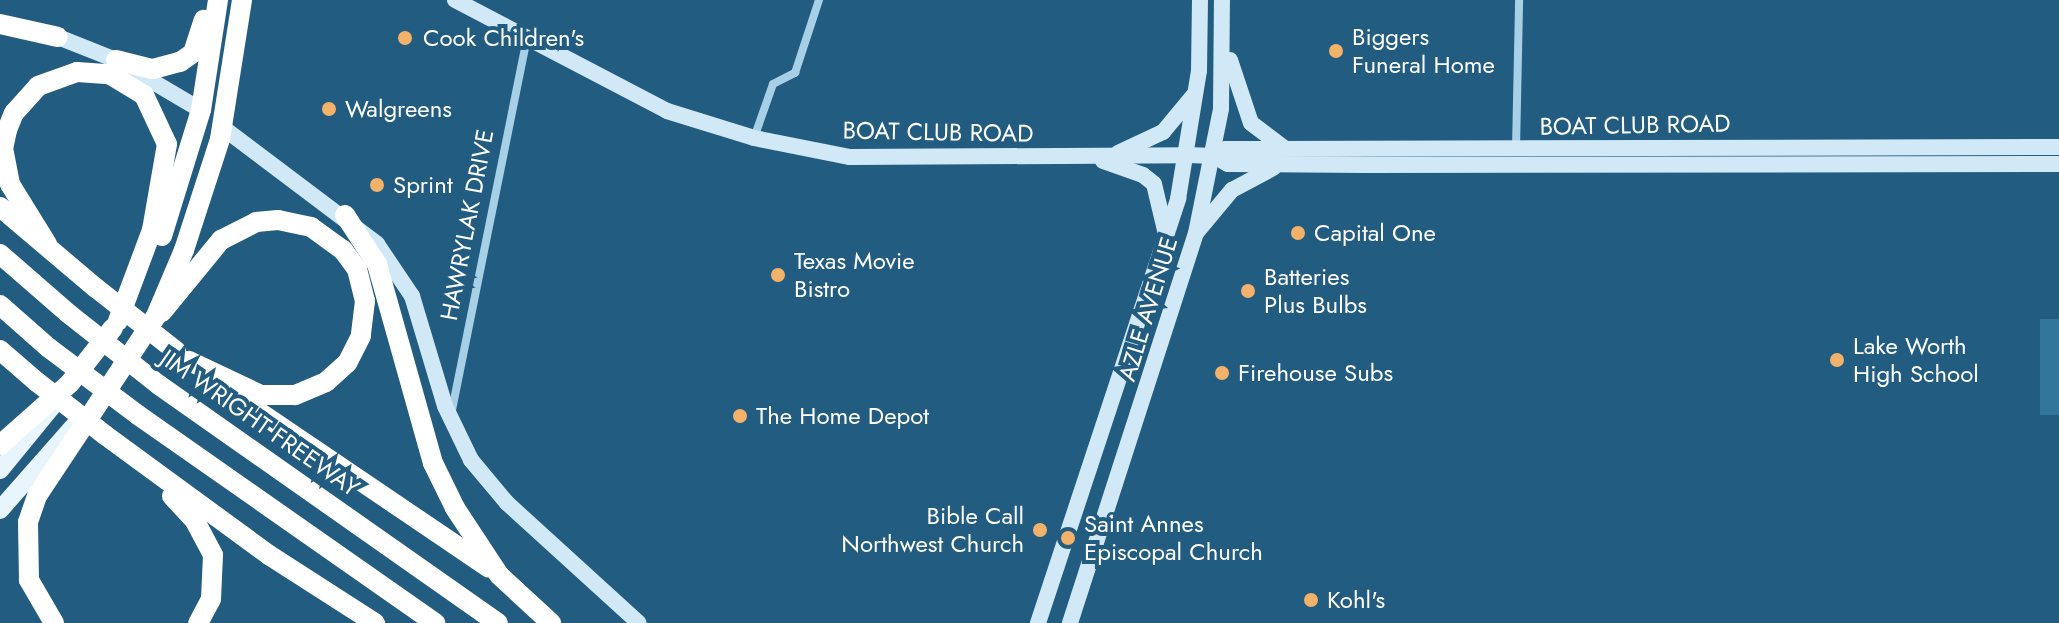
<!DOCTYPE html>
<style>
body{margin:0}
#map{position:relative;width:2059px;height:623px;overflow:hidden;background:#225c80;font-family:Jost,sans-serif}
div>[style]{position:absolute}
.green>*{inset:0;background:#32769c;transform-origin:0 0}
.street>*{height:8px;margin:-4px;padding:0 4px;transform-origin:4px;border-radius:4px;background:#a7d0e7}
.secondary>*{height:16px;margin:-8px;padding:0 8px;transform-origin:8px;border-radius:8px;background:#d1e8f6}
.primary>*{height:18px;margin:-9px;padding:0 9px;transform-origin:9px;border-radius:9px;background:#e9f5fd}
.highway>*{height:20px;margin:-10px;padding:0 10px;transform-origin:10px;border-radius:10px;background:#fff}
.highway-bridge>*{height:20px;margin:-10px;padding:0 10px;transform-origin:10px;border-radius:10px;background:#fff}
.dots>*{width:22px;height:22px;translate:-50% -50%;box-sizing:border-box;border:4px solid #225c80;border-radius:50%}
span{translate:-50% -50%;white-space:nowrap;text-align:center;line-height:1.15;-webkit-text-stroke:8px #225c80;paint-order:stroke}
.poi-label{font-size:24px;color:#fff}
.left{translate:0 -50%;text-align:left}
.right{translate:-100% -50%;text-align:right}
.street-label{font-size:24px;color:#fff}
</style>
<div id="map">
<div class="green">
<i style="left:2040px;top:319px;width:19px;height:96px"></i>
</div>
<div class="street">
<i style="left:754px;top:138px;width:57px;rotate:-70.6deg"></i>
<i style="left:773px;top:84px;width:25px;rotate:-27deg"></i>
<i style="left:795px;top:73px;width:77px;rotate:-71.8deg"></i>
<i style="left:1516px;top:149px;width:149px;rotate:-88.8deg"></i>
<i style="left:451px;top:415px;width:384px;rotate:-78.6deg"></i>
</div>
<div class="secondary">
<i style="left:455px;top:0;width:239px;rotate:27.6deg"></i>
<i style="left:667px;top:111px;width:91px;rotate:17.2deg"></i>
<i style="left:754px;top:138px;width:98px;rotate:11.2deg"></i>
<i style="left:850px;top:157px;width:338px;rotate:-0.3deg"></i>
<i style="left:1188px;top:155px;width:26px;rotate:2deg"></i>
<i style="left:1214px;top:156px;width:16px;rotate:30deg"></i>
<i style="left:1228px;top:164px;width:138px;rotate:0.4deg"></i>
<i style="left:1366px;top:165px;width:693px;rotate:-0.08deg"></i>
<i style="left:58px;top:37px;width:62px;rotate:21.6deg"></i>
<i style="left:116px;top:60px;width:99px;rotate:30.5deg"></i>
<i style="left:1230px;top:60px;width:66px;rotate:71.6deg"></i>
<i style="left:1251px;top:123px;width:41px;rotate:37.1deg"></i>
<i style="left:222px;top:127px;width:194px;rotate:37deg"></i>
<i style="left:377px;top:244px;width:63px;rotate:56.1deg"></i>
<i style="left:412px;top:296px;width:115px;rotate:73.3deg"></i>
<i style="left:445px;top:406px;width:60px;rotate:64.3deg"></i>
<i style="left:471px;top:460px;width:56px;rotate:50.1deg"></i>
<i style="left:507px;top:503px;width:178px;rotate:42.3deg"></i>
<i style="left:1118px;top:153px;width:50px;rotate:-25deg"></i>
<i style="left:1163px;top:132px;width:47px;rotate:-50.2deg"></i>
<i style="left:1214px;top:156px;width:14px;rotate:-30deg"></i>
<i style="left:1226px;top:149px;width:833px;rotate:-0.14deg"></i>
<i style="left:1103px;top:161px;width:42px;rotate:19.3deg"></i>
<i style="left:1143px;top:175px;width:14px;rotate:39deg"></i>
<i style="left:1154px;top:184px;width:47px;rotate:76.6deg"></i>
<i style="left:1197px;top:232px;width:55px;rotate:-50.2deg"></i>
<i style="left:1232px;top:190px;width:47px;rotate:-28.2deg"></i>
<i style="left:1038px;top:623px;width:447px;rotate:-71.7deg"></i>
<i style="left:1178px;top:199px;width:130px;rotate:-80.7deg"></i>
<i style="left:1199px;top:71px;width:71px;rotate:-89.2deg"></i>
<i style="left:1070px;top:623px;width:410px;rotate:-72.1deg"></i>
<i style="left:1196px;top:233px;width:126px;rotate:-78.6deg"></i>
<i style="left:1221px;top:109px;width:109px;rotate:-89.5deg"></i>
</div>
<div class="primary">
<i style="left:0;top:470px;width:85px;rotate:-50.7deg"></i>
<i style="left:0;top:510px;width:121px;rotate:-48.7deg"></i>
</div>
<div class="highway">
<i style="left:0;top:24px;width:59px;rotate:12.6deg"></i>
<i style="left:116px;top:60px;width:38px;rotate:14deg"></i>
<i style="left:153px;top:69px;width:28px;rotate:-15deg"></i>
<i style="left:180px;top:62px;width:16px;rotate:-35deg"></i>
<i style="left:193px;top:53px;width:35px;rotate:-72deg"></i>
<i style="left:0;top:207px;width:126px;rotate:40.2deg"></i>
<i style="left:345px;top:215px;width:59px;rotate:56.9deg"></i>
<i style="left:377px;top:264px;width:207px;rotate:74.3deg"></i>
<i style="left:433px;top:463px;width:50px;rotate:63.9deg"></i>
<i style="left:455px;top:508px;width:80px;rotate:56.7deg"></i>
<i style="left:499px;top:575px;width:71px;rotate:42.7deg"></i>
<i style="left:162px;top:236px;width:132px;rotate:-72.8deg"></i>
<i style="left:201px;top:110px;width:111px;rotate:-81.2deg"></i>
<i style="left:47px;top:244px;width:70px;rotate:-121.7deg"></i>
<i style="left:10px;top:184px;width:36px;rotate:-101deg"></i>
<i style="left:3px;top:149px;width:19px;rotate:-78deg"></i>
<i style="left:7px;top:130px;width:18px;rotate:-68deg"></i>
<i style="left:14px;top:113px;width:36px;rotate:-48deg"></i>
<i style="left:38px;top:86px;width:41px;rotate:-19.7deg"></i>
<i style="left:77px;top:72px;width:32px;rotate:4deg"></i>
<i style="left:109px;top:74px;width:41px;rotate:31deg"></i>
<i style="left:144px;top:95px;width:54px;rotate:64.9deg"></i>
<i style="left:167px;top:144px;width:87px;rotate:99.9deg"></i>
<i style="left:152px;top:230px;width:97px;rotate:110.5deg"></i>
<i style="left:0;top:254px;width:91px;rotate:41deg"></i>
<i style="left:0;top:305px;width:65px;rotate:41.3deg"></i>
<i style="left:162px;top:312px;width:93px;rotate:-50.7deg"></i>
<i style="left:221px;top:240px;width:39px;rotate:-27deg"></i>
<i style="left:256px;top:222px;width:22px;rotate:-5deg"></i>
<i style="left:278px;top:220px;width:34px;rotate:12deg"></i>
<i style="left:311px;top:227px;width:39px;rotate:36deg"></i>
<i style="left:343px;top:250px;width:24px;rotate:54deg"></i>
<i style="left:357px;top:269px;width:33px;rotate:76deg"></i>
<i style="left:365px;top:301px;width:35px;rotate:97deg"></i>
<i style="left:361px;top:336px;width:30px;rotate:117deg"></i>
<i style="left:347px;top:363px;width:28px;rotate:138deg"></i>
<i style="left:326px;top:382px;width:34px;rotate:157deg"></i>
<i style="left:295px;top:395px;width:34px;rotate:180deg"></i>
<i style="left:261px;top:395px;width:80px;rotate:-154.7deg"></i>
<i style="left:0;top:350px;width:49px;rotate:40.9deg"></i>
<i style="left:159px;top:385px;width:414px;rotate:35.1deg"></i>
<i style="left:228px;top:391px;width:315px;rotate:34.1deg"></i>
<i style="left:138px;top:415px;width:363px;rotate:35deg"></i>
<i style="left:105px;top:435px;width:203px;rotate:36.2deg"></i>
<i style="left:269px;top:555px;width:126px;rotate:32.7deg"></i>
<i style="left:0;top:445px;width:94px;rotate:-41.5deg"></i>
<i style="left:70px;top:383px;width:70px;rotate:-52deg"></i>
<i style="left:172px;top:496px;width:34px;rotate:47deg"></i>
<i style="left:195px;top:521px;width:38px;rotate:62deg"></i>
<i style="left:213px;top:555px;width:44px;rotate:92.6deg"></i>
<i style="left:211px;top:599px;width:27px;rotate:118deg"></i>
<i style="left:54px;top:623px;width:50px;rotate:-120.2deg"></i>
<i style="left:29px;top:580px;width:58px;rotate:-91deg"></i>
<i style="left:28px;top:522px;width:28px;rotate:-71deg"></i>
<i style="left:37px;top:496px;width:216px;rotate:-56.5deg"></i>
<i style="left:156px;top:316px;width:72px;rotate:-67deg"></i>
<i style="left:184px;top:250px;width:117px;rotate:-72deg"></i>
<i style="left:220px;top:139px;width:141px;rotate:-81deg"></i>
</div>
<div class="highway-bridge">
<i style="left:96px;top:288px;width:102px;rotate:38.2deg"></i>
<i style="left:69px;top:314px;width:115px;rotate:38.3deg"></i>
<i style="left:49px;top:348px;width:111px;rotate:37deg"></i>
<i style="left:37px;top:382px;width:86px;rotate:37.9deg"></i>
</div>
<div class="dots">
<i style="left:405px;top:38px;background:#f3b169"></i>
<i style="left:1336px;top:51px;background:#f3b169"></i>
<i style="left:329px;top:109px;background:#f3b169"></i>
<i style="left:377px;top:185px;background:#f3b169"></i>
<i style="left:1298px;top:233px;background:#f3b169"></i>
<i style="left:778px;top:275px;background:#f3b169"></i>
<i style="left:1248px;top:291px;background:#f3b169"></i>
<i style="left:1837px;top:360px;background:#f3b169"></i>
<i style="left:1222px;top:373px;background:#f3b169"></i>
<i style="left:740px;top:416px;background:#f3b169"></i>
<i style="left:1040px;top:530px;background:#f3b169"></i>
<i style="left:1068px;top:538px;background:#f3b169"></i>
<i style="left:1311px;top:600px;background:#f3b169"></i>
</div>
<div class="poi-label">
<span class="left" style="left:1352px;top:51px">Biggers<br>Funeral Home</span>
<span class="left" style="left:423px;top:38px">Cook Children's</span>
<span class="left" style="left:345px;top:109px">Walgreens</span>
<span class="left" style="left:393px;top:185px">Sprint</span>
<span class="left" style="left:1314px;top:233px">Capital One</span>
<span class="left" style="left:794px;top:275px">Texas Movie<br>Bistro</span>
<span class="left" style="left:1264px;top:291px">Batteries<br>Plus Bulbs</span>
<span class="left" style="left:1853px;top:360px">Lake Worth<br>High School</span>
<span class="left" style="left:1238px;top:373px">Firehouse Subs</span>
<span class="left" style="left:756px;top:416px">The Home Depot</span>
<span class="right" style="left:1024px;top:530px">Bible Call<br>Northwest Church</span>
<span class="left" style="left:1084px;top:538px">Saint Annes<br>Episcopal Church</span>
<span class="left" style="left:1327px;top:600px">Kohl's</span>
</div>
<div class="street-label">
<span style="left:1635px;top:125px;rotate:-1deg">BOAT CLUB ROAD</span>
<span style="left:938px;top:132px;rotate:1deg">BOAT CLUB ROAD</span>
<span style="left:467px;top:225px;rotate:-79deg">HAWRYLAK DRIVE</span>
<span style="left:1148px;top:309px;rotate:-73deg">AZLE AVENUE</span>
<span style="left:260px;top:423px;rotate:35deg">JIM WRIGHT FREEWAY</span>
</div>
</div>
